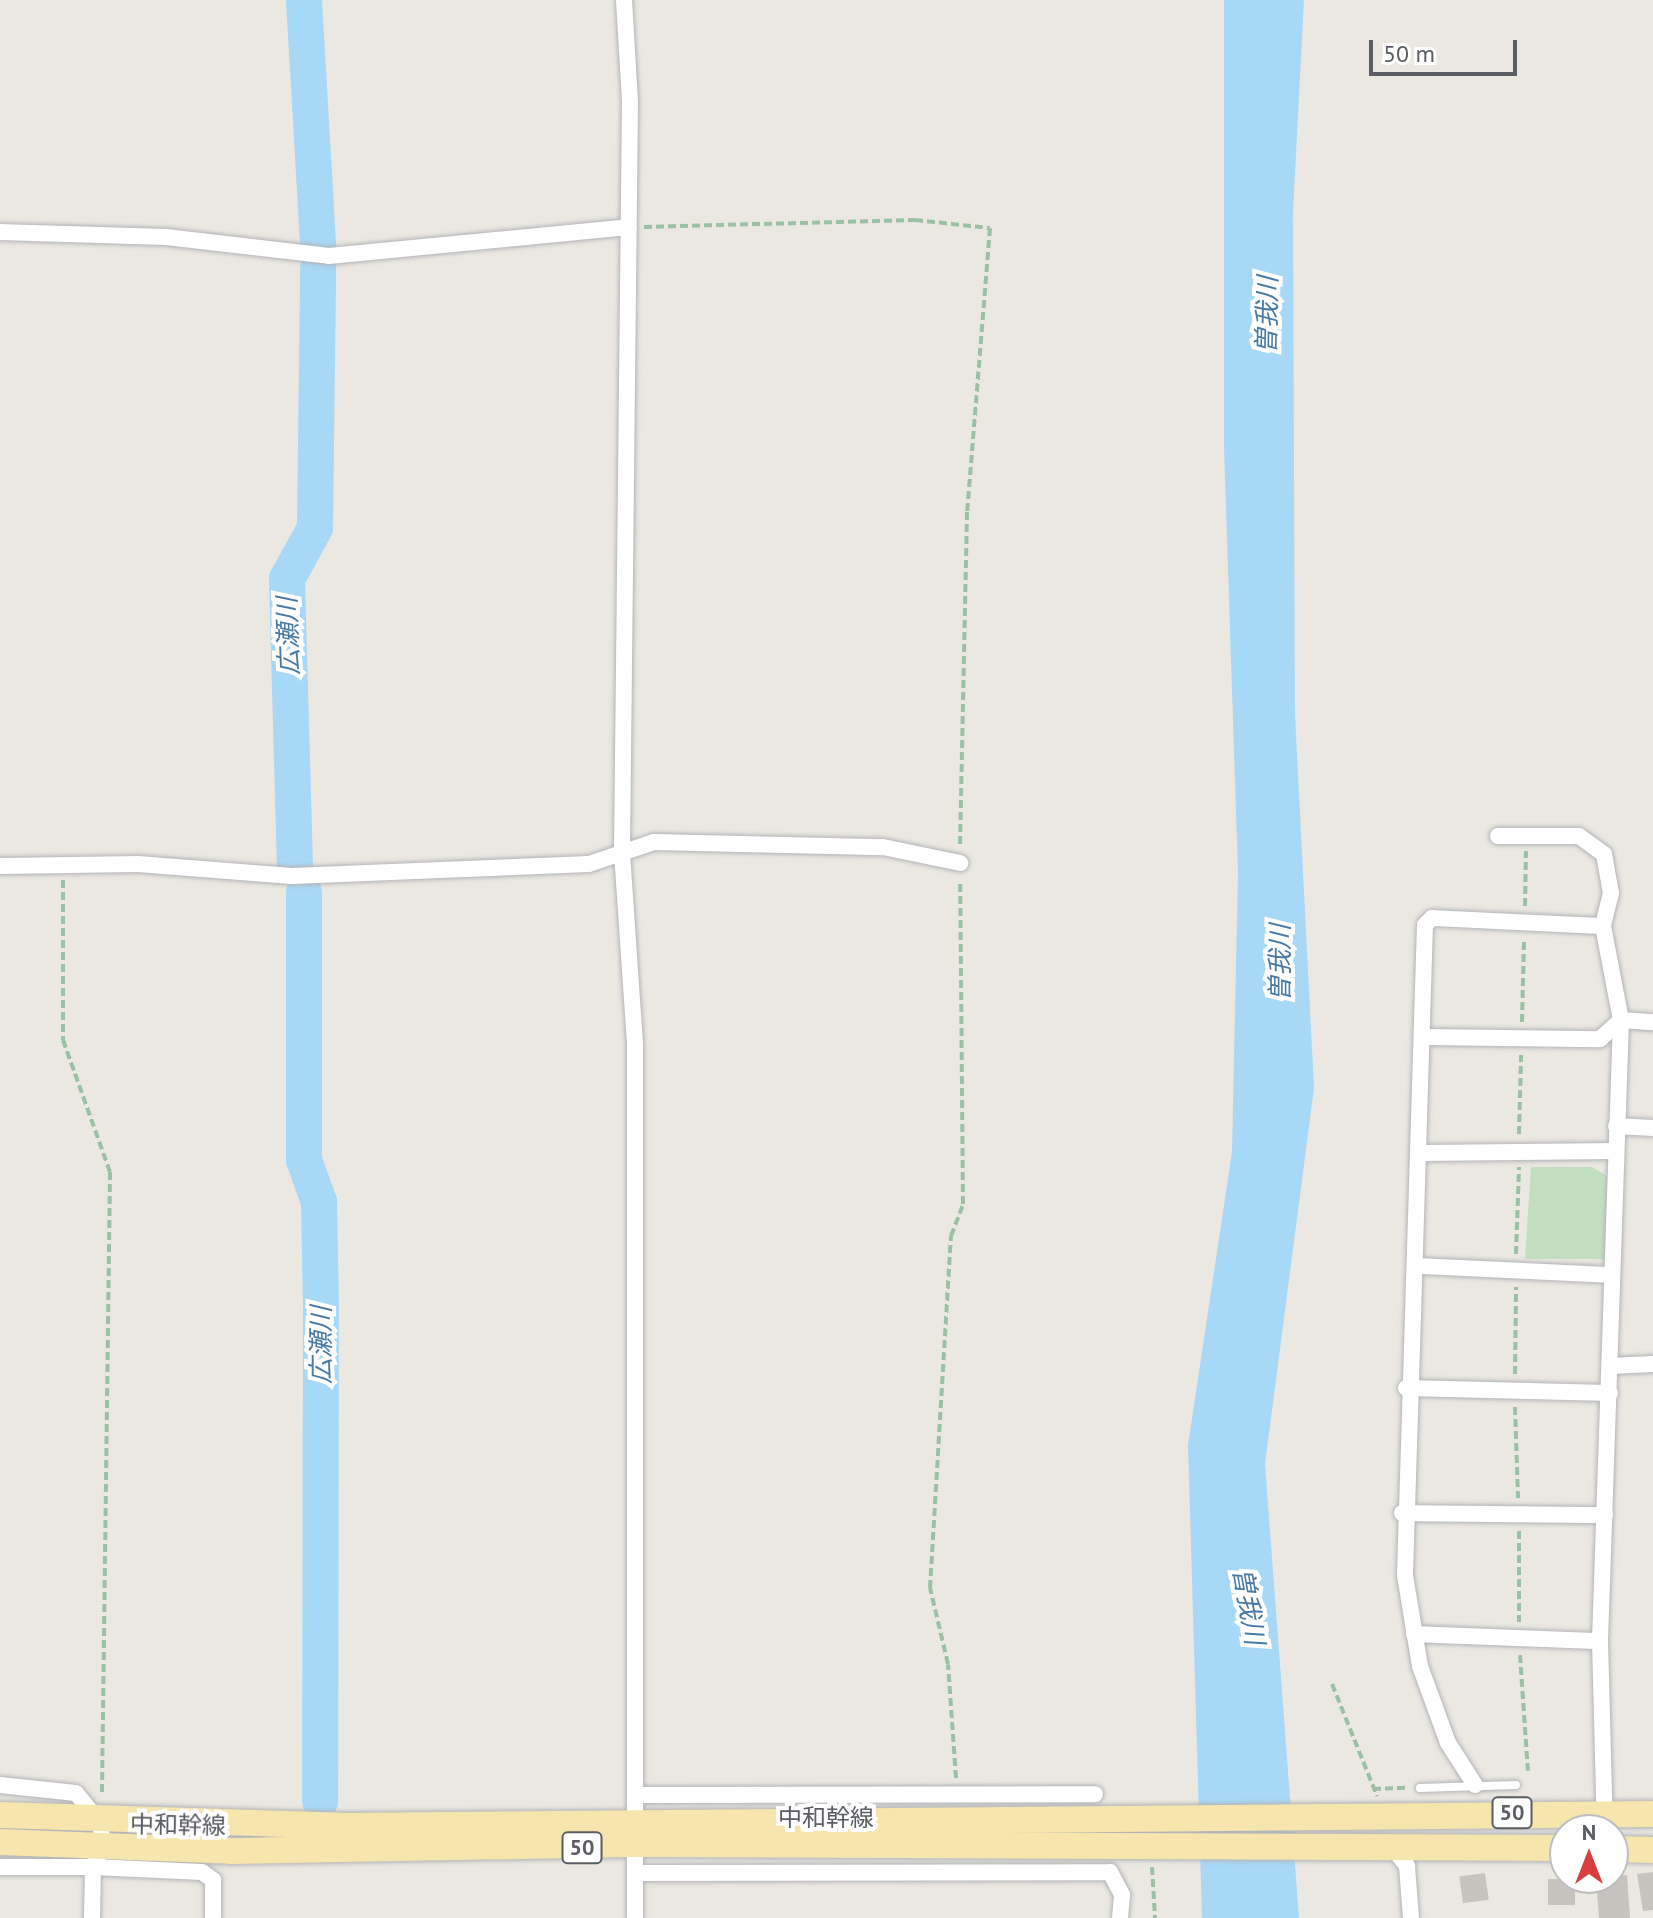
<!DOCTYPE html>
<meta charset="utf-8">
<style>
body{margin:0}
#map{position:relative;width:1653px;height:1918px;overflow:hidden;background:#ebe8e1;font-family:"PT Sans","Noto Sans JP",sans-serif}
div>[style]{position:absolute}
.green>*{inset:0;background:#c2e0c0}
.water>*{inset:0;background:#a7d8f5}
.river>*{height:36px;margin:-18px;padding:0 18px;transform-origin:18px;border-radius:18px;background:#a7d8f5}
.building>*{inset:0;background:#c7c3be;transform-origin:0 0}
.path>*{height:4px;margin-top:-2px;transform-origin:0;background:repeating-linear-gradient(90deg,#9ac1a3 0 8px,transparent 0 12px)}
.roads{filter:drop-shadow(0 0 2px #b2b4b8) drop-shadow(0 0 2px #b2b4b8)}
.lane>*{height:8px;margin:-4px;padding:0 4px;transform-origin:4px;border-radius:4px;background:#fff}
.street>*{height:16px;margin:-8px;padding:0 8px;transform-origin:8px;border-radius:8px;background:#fff}
.primary>*{height:26px;margin:-13px;padding:0 13px;transform-origin:13px;border-radius:13px;background:#f6e5ac}
span{translate:-50% -50%;white-space:nowrap;text-align:center;line-height:1.15;-webkit-text-stroke:8px #fff;paint-order:stroke}
.shield-label span{padding:2px 6px;background:#fff;border:2px solid;border-radius:6px;-webkit-text-stroke-width:0}
.shield-label{font-size:22px;color:#5a5d61;font-weight:700}
.street-label{font-size:24px;color:#5a5d61}
.water-label{font-size:26px;color:#487aa5;font-style:italic}
.north{position:absolute;left:1549px;top:1814px;width:80px;height:80px;box-sizing:border-box;background:#fff;border:2px solid #bdbec0;border-radius:50%;rotate:0deg;font-size:22px;font-weight:700;line-height:32px;text-align:center;color:#5a5d61}
.north::after{content:'';display:block;margin:auto;width:28px;height:36px;background:#d63f3d;clip-path:polygon(50% 0,100% 100%,50% 72%,0 100%)}
.scale{position:absolute;left:1369px;top:40px;width:148px;height:36px;box-sizing:border-box;border:4px solid #5a5d61;border-top:0;padding-left:10px;font-size:24px;line-height:28px;white-space:nowrap;color:#5a5d61;-webkit-text-stroke:6px #fff;paint-order:stroke}
</style>
<div id="map">
<div class="green">
<i style="clip-path:polygon(1531px 1167px,1592px 1167px,1610px 1178px,1608px 1259px,1525px 1259px)"></i>
</div>
<div class="water">
<i style="clip-path:polygon(1224px 0,1304px 0,1293px 212px,1295px 715px,1314px 1088px,1265px 1464px,1299px 1918px,1202px 1918px,1188px 1445px,1232px 1152px,1238px 872px,1224px 448px)"></i>
</div>
<div class="river">
<i style="left:304px;top:0;width:245px;rotate:86.7deg"></i>
<i style="left:295px;top:867px;width:288px;rotate:-91.6deg"></i>
<i style="left:287px;top:579px;width:58px;rotate:-61.2deg"></i>
<i style="left:315px;top:528px;width:260px;rotate:-89.3deg"></i>
<i style="left:304px;top:892px;width:268px;rotate:90deg"></i>
<i style="left:304px;top:1160px;width:45px;rotate:70.3deg"></i>
<i style="left:319px;top:1202px;width:102px;rotate:88.9deg"></i>
<i style="left:321px;top:1304px;width:497px;rotate:90.1deg"></i>
</div>
<div class="building">
<i style="clip-path:polygon(1653px 1872px,1653px 1910px,1643px 1911px,1637px 1874px)"></i>
<i style="left:1485px;top:1873px;width:27px;height:26px;rotate:82deg"></i>
<i style="left:1627px;top:1875px;width:43px;height:31px;rotate:86deg"></i>
<i style="left:1548px;top:1879px;width:27px;height:26px"></i>
</div>
<div class="path">
<i style="left:644px;top:227px;width:271px;rotate:-1.5deg"></i>
<i style="left:915px;top:220px;width:75px;rotate:6.1deg"></i>
<i style="left:990px;top:228px;width:285px;rotate:94.6deg"></i>
<i style="left:967px;top:512px;width:335px;rotate:91.2deg"></i>
<i style="left:63px;top:880px;width:160px;rotate:90deg"></i>
<i style="left:63px;top:1040px;width:140px;rotate:70.4deg"></i>
<i style="left:110px;top:1172px;width:623px;rotate:90.74deg"></i>
<i style="left:1525px;top:906px;width:55px;rotate:-89deg"></i>
<i style="left:1522px;top:1022px;width:83px;rotate:-88.6deg"></i>
<i style="left:1519px;top:1134px;width:79px;rotate:-88.5deg"></i>
<i style="left:1516px;top:1254px;width:87px;rotate:-88deg"></i>
<i style="left:1515px;top:1374px;width:87px;rotate:-89.3deg"></i>
<i style="left:1515px;top:1407px;width:91px;rotate:88.1deg"></i>
<i style="left:1519px;top:1531px;width:91px;rotate:90deg"></i>
<i style="left:1520px;top:1655px;width:116px;rotate:86.1deg"></i>
<i style="left:1332px;top:1684px;width:121px;rotate:68.1deg"></i>
<i style="left:956px;top:1778px;width:114px;rotate:-94deg"></i>
<i style="left:948px;top:1664px;width:78px;rotate:-103.3deg"></i>
<i style="left:930px;top:1588px;width:353px;rotate:-86.6deg"></i>
<i style="left:951px;top:1236px;width:34px;rotate:-69deg"></i>
<i style="left:963px;top:1204px;width:324px;rotate:-90.5deg"></i>
<i style="left:1373px;top:1789px;width:33px;rotate:-2deg"></i>
<i style="left:1152px;top:1867px;width:51px;rotate:86.6deg"></i>
</div>
<div class="roads">
<div class="lane">
<i style="left:1420px;top:1788px;width:96px;rotate:-1.8deg"></i>
</div>
<div class="street">
<i style="left:624px;top:0;width:101px;rotate:86.6deg"></i>
<i style="left:630px;top:101px;width:752px;rotate:90.61deg"></i>
<i style="left:622px;top:853px;width:192px;rotate:86.1deg"></i>
<i style="left:635px;top:1045px;width:873px;rotate:90deg"></i>
<i style="left:0;top:232px;width:166px;rotate:1.7deg"></i>
<i style="left:166px;top:237px;width:164px;rotate:6.6deg"></i>
<i style="left:329px;top:256px;width:301px;rotate:-5.5deg"></i>
<i style="left:1498px;top:836px;width:81px"></i>
<i style="left:1579px;top:836px;width:31px;rotate:36deg"></i>
<i style="left:1604px;top:854px;width:40px;rotate:80deg"></i>
<i style="left:1611px;top:893px;width:34px;rotate:104deg"></i>
<i style="left:0;top:866px;width:138px;rotate:-0.8deg"></i>
<i style="left:138px;top:864px;width:154px;rotate:4.5deg"></i>
<i style="left:292px;top:876px;width:297px;rotate:-2.3deg"></i>
<i style="left:589px;top:864px;width:69px;rotate:-18.7deg"></i>
<i style="left:654px;top:842px;width:229px;rotate:1.3deg"></i>
<i style="left:883px;top:847px;width:79px;rotate:11.7deg"></i>
<i style="left:1425px;top:1037px;width:175px;rotate:0.7deg"></i>
<i style="left:1600px;top:1039px;width:28px;rotate:-42deg"></i>
<i style="left:1621px;top:1020px;width:32px;rotate:4deg"></i>
<i style="left:1616px;top:1126px;width:37px;rotate:3deg"></i>
<i style="left:1421px;top:1153px;width:194px;rotate:-0.6deg"></i>
<i style="left:1420px;top:1266px;width:191px;rotate:2.7deg"></i>
<i style="left:1611px;top:1366px;width:42px;rotate:-2.7deg"></i>
<i style="left:1406px;top:1388px;width:204px;rotate:1.4deg"></i>
<i style="left:1402px;top:1513px;width:203px;rotate:0.6deg"></i>
<i style="left:1414px;top:1634px;width:186px;rotate:2.2deg"></i>
<i style="left:0;top:1785px;width:76px;rotate:6deg"></i>
<i style="left:76px;top:1793px;width:40px;rotate:51deg"></i>
<i style="left:101px;top:1824px;width:23px;rotate:88deg"></i>
<i style="left:102px;top:1847px;width:22px;rotate:114deg"></i>
<i style="left:93px;top:1867px;width:93px;rotate:180deg"></i>
<i style="left:1475px;top:1785px;width:50px;rotate:-122.7deg"></i>
<i style="left:1448px;top:1743px;width:82px;rotate:-110deg"></i>
<i style="left:1420px;top:1666px;width:92px;rotate:-99.4deg"></i>
<i style="left:1405px;top:1575px;width:650px;rotate:-88.24deg"></i>
<i style="left:1425px;top:925px;width:10px;rotate:-45deg"></i>
<i style="left:1432px;top:918px;width:171px;rotate:2.7deg"></i>
<i style="left:1603px;top:926px;width:96px;rotate:79.2deg"></i>
<i style="left:1621px;top:1020px;width:621px;rotate:91.94deg"></i>
<i style="left:1600px;top:1641px;width:189px;rotate:88.5deg"></i>
<i style="left:637px;top:1795px;width:458px;rotate:-0.1deg"></i>
<i style="left:1391px;top:1846px;width:26px;rotate:51deg"></i>
<i style="left:1407px;top:1866px;width:52px;rotate:85.6deg"></i>
<i style="left:636px;top:1873px;width:474px;rotate:-0.1deg"></i>
<i style="left:1110px;top:1872px;width:26px;rotate:62deg"></i>
<i style="left:1122px;top:1895px;width:23px;rotate:95deg"></i>
<i style="left:92px;top:1918px;width:51px;rotate:-88.9deg"></i>
<i style="left:93px;top:1867px;width:109px;rotate:2.6deg"></i>
<i style="left:202px;top:1872px;width:14px;rotate:36deg"></i>
<i style="left:213px;top:1880px;width:38px;rotate:90deg"></i>
</div>
<div class="primary">
<i style="left:0;top:1815px;width:343px;rotate:1.8deg"></i>
<i style="left:343px;top:1826px;width:1310px;rotate:-0.52deg"></i>
<i style="left:0;top:1842px;width:231px;rotate:2.2deg"></i>
<i style="left:231px;top:1851px;width:406px;rotate:-1deg"></i>
<i style="left:637px;top:1844px;width:928px;rotate:0.25deg"></i>
<i style="left:1613px;top:1849px;width:40px;rotate:1.4deg"></i>
</div>
</div>
<div class="shield-label">
<span style="left:1512px;top:1813px">50</span>
<span style="left:582px;top:1848px">50</span>
</div>
<div class="street-label">
<span style="left:826px;top:1818px">中和幹線</span>
<span style="left:178px;top:1825px;rotate:1deg">中和幹線</span>
</div>
<div class="water-label">
<span style="left:1267px;top:315px;rotate:-89deg">曽我川</span>
<span style="left:288px;top:636px;rotate:-92deg">広瀬川</span>
<span style="left:1280px;top:963px;rotate:-90deg">曽我川</span>
<span style="left:321px;top:1345px;rotate:-90deg">広瀬川</span>
<span style="left:1249px;top:1606px;rotate:80deg">曽我川</span>
</div>
<div class="north">N</div>
<div class="scale">50 m</div>
</div>
